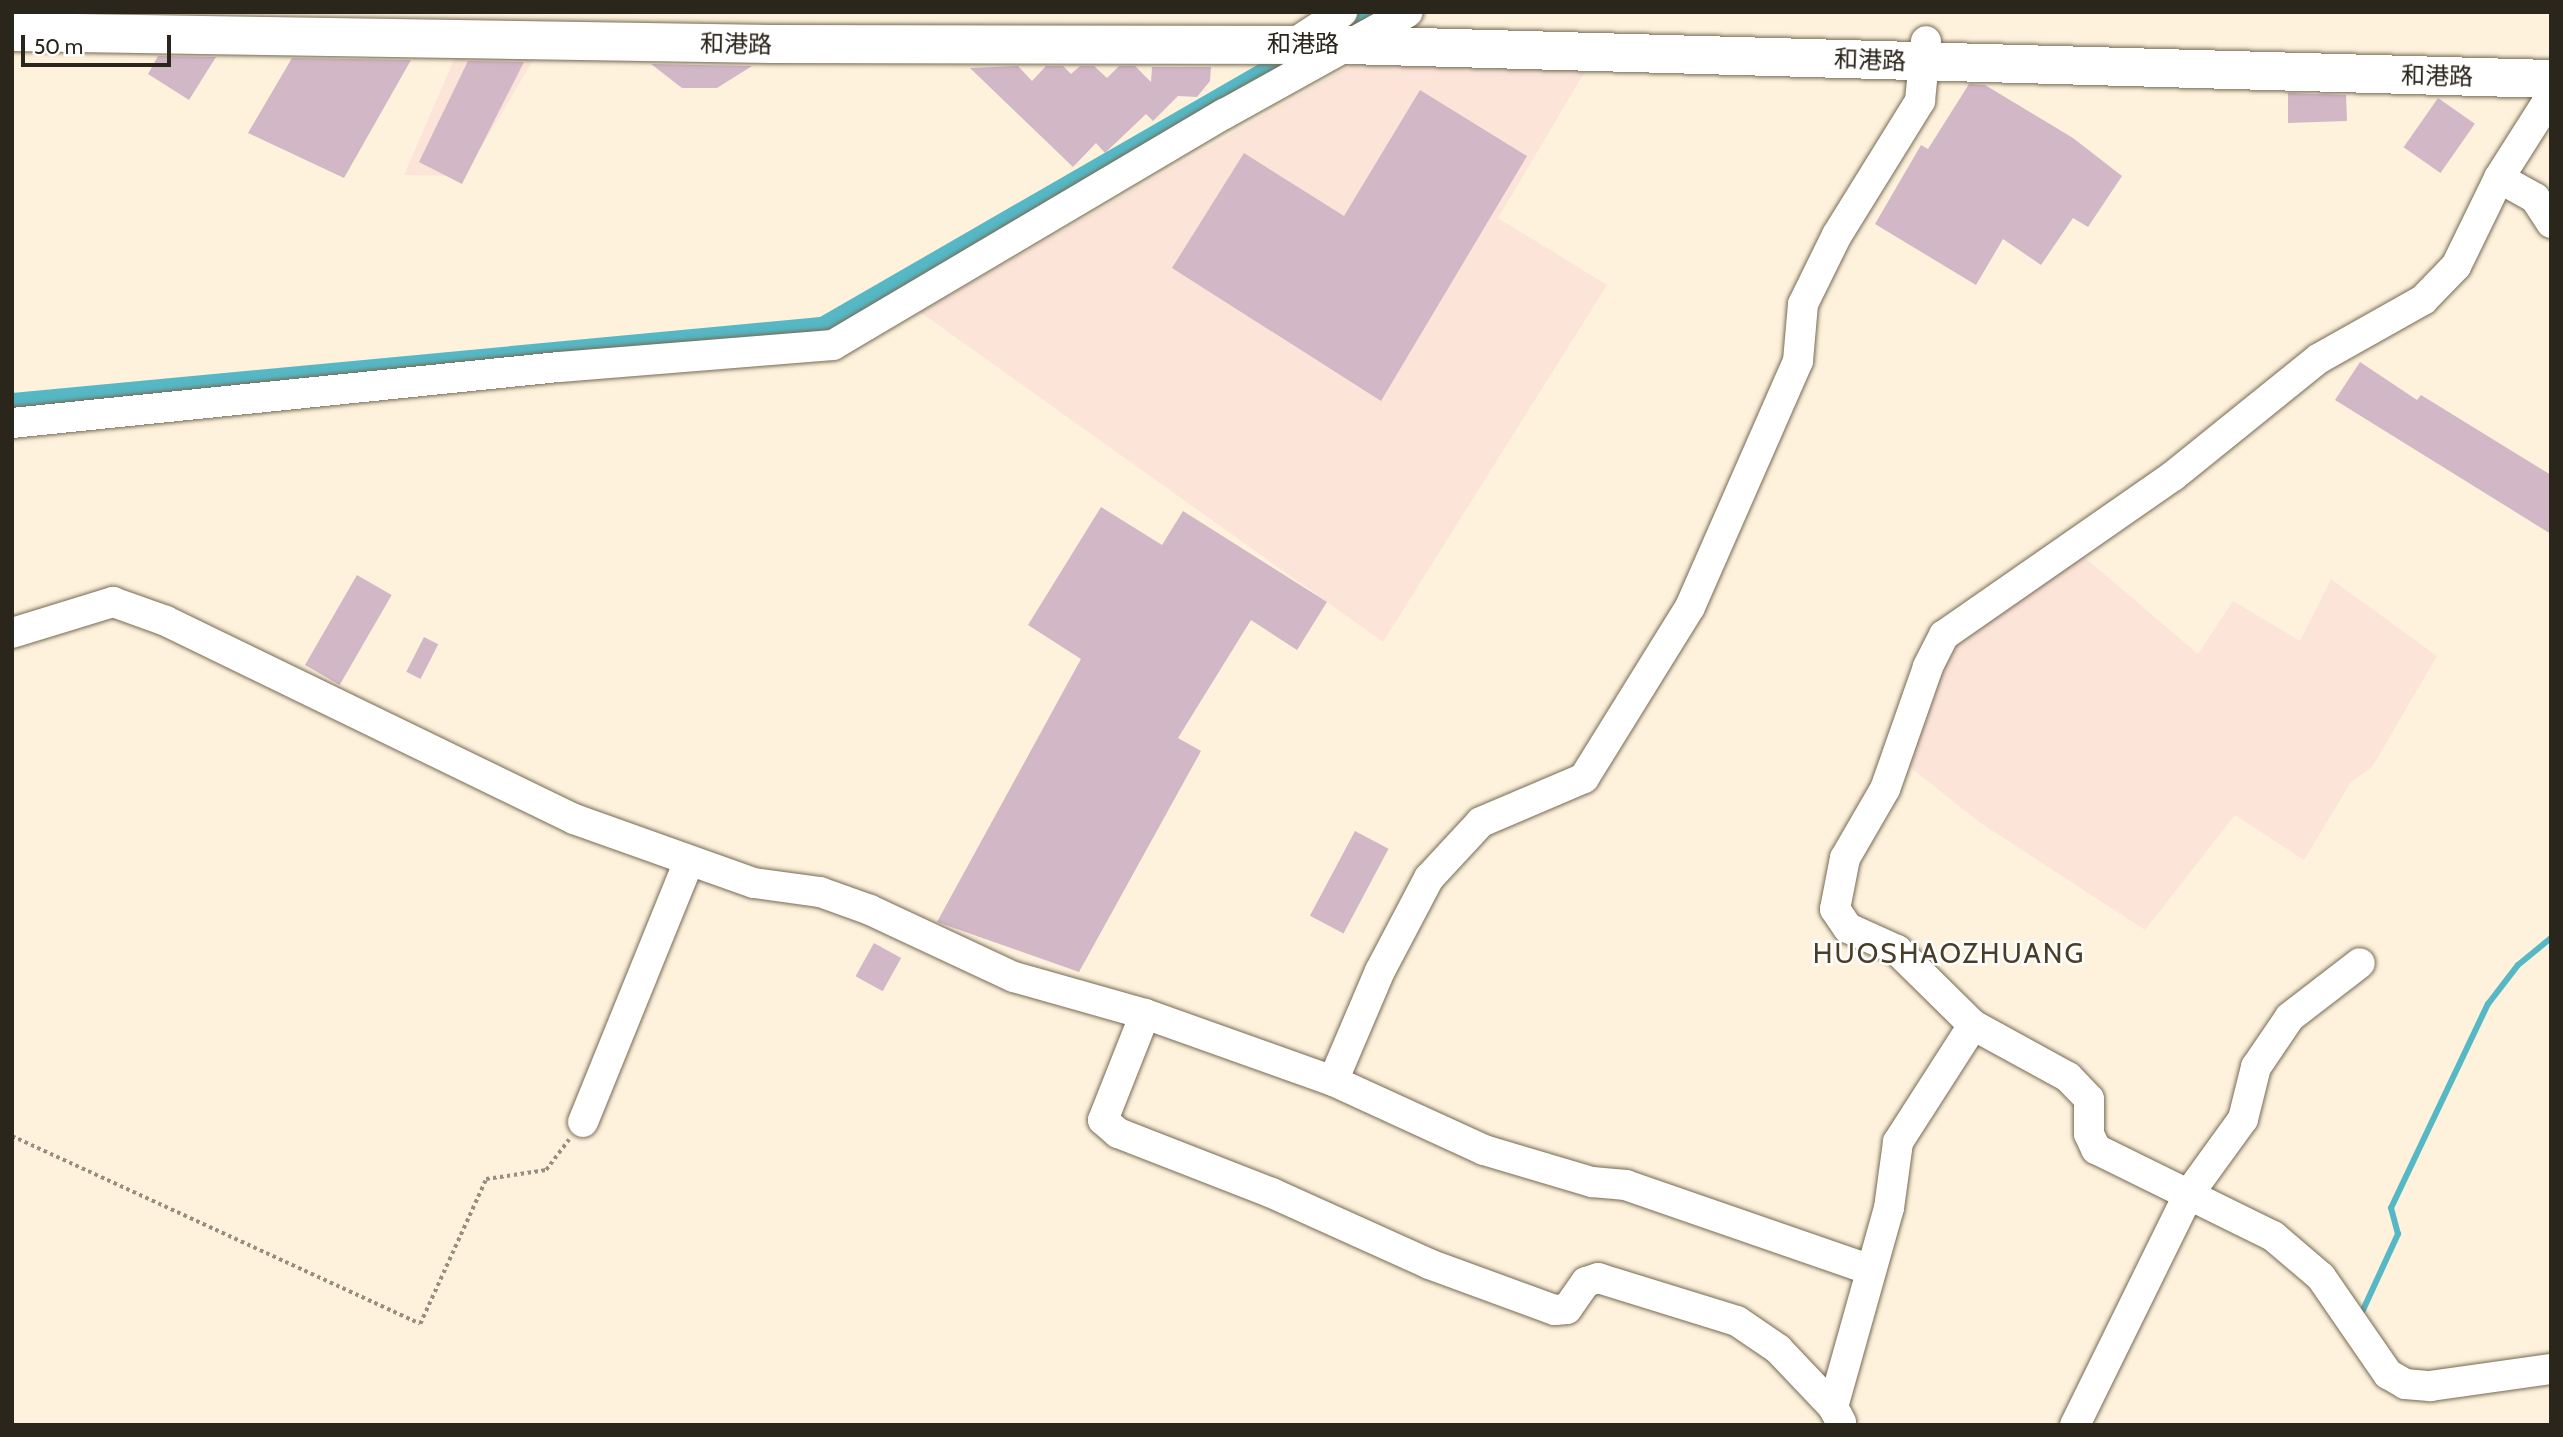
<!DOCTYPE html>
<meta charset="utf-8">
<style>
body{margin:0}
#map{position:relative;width:2563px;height:1437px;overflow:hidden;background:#fef2dd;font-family:Cabin,"Noto Sans TC",sans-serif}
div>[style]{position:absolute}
.industrial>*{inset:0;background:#fce4d9}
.water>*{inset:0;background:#56b8c5}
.stream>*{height:6px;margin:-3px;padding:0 3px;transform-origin:3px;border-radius:3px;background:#56b8c5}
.building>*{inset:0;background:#d2b7c7;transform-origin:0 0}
.path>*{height:3.5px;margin-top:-1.75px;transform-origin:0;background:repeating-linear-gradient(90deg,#978e7f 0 3.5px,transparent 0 7px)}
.roads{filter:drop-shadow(0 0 2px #766a53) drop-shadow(0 0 2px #766a53)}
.minor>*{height:30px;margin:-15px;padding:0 15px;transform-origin:15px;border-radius:15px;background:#fff}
.major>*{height:38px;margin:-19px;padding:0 19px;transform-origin:19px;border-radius:19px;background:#fff}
span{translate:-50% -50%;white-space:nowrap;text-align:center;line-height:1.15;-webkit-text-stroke:5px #fff;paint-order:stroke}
.street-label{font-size:24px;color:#2b261c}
.quarter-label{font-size:28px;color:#483d27;letter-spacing:2px}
.frame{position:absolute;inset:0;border:14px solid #2b261c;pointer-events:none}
.scale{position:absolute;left:21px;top:35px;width:150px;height:32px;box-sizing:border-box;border:4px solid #2b261c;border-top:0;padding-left:9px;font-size:21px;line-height:24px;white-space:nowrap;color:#2b261c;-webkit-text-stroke:5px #fff;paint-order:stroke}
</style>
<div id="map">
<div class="industrial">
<i style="clip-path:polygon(541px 47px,464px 176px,404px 175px,459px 48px)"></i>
<i style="clip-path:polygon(1361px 60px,1587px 68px,1498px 218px,1607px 285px,1383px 642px,920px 312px)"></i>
<i style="clip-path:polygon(2076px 550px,2198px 654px,2233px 601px,2300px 641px,2331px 579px,2437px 656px,2372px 767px,2351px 782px,2304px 860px,2235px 815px,2145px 930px,1979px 822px,1900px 759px,1947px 653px)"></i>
</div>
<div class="water">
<i style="clip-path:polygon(1349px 12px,1394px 12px,833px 336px,12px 412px,12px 393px,820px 317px)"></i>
</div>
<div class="stream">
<i style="left:2363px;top:1310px;width:84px;rotate:-65.3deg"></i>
<i style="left:2398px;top:1234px;width:27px;rotate:-105deg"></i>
<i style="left:2391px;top:1208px;width:226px;rotate:-64.6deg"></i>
<i style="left:2488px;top:1004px;width:49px;rotate:-52.4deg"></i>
<i style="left:2518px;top:965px;width:43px;rotate:-39.3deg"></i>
</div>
<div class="building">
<i style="clip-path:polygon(158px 56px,216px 57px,189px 100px,148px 74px)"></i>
<i style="clip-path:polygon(292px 58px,411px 60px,344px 178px,248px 133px)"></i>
<i style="clip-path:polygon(468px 61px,524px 62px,462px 184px,419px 162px)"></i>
<i style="clip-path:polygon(651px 64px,752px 66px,717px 88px,682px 88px)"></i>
<i style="clip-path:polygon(1018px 66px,1032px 81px,1046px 66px,1063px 66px,1071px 74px,1080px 66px,1094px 66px,1107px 78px,1119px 66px,1135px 66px,1151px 82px,1152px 67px,1211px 67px,1210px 81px,1197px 97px,1178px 96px,1153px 121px,1146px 114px,1105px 153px,1096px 143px,1073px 167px,970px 68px)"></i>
<i style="clip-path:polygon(1969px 84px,1985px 85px,2073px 138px,2122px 176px,2088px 227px,2073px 218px,2041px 265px,2003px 239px,1976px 285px,1875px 224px,1921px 145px,1928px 149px)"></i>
<i style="clip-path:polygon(1420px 90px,1527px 156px,1381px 401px,1172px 268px,1244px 153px,1344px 216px)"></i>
<i style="clip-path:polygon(2288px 93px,2346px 95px,2347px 121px,2288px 123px)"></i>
<i style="left:2438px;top:98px;width:45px;height:60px;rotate:35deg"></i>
<i style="clip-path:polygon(2360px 362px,2417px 400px,2421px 395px,2551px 475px,2551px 534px,2335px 400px)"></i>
<i style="clip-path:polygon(1101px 507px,1162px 545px,1183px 511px,1327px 602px,1297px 650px,1251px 620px,1178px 738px,1201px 751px,1079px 972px,937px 922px,1081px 659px,1028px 625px)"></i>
<i style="left:357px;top:575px;width:40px;height:104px;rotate:30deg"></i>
<i style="left:424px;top:637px;width:16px;height:39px;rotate:27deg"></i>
<i style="left:1355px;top:831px;width:38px;height:96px;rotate:28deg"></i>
<i style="left:874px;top:943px;width:31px;height:38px;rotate:29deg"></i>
</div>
<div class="path">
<i style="left:12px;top:1136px;width:449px;rotate:24.7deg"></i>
<i style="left:420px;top:1324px;width:159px;rotate:-65.5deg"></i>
<i style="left:486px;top:1179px;width:61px;rotate:-8.5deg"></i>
<i style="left:546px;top:1170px;width:38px;rotate:-53deg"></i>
</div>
<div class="roads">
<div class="minor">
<i style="left:1293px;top:44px;width:59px;rotate:-33.1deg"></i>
<i style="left:2551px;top:96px;width:97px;rotate:122.4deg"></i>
<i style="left:2499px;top:178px;width:98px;rotate:116deg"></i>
<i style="left:2456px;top:266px;width:47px;rotate:134.1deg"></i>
<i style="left:2423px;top:300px;width:120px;rotate:150.7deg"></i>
<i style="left:2318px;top:359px;width:186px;rotate:141.1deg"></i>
<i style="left:2173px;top:476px;width:279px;rotate:145.2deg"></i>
<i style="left:1944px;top:635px;width:36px;rotate:117deg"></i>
<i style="left:1928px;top:667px;width:129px;rotate:109.4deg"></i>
<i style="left:1885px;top:789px;width:80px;rotate:120.1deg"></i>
<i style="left:1845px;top:858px;width:52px;rotate:101.1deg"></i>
<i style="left:1835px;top:909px;width:23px;rotate:56deg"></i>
<i style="left:1848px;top:928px;width:54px;rotate:24.2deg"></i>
<i style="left:1897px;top:950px;width:107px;rotate:44.6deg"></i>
<i style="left:1973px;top:1025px;width:108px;rotate:28.7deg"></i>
<i style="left:2068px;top:1077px;width:30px;rotate:46deg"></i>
<i style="left:2089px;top:1099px;width:35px;rotate:90deg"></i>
<i style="left:2089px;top:1134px;width:17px;rotate:65deg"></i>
<i style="left:2096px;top:1149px;width:197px;rotate:26.2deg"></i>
<i style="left:2273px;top:1236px;width:63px;rotate:40.5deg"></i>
<i style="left:2321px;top:1277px;width:118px;rotate:55.4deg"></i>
<i style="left:2388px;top:1374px;width:20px;rotate:30deg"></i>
<i style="left:2405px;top:1384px;width:25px;rotate:5deg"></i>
<i style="left:2430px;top:1386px;width:122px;rotate:-8deg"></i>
<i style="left:2499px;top:178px;width:41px;rotate:29.1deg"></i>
<i style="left:2535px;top:198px;width:30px;rotate:57deg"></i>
<i style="left:12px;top:423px;width:550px;rotate:-5.85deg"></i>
<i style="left:559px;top:367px;width:275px;rotate:-4.6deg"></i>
<i style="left:833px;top:345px;width:454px;rotate:-30.6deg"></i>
<i style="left:1224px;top:114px;width:210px;rotate:-29deg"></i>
<i style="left:12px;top:633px;width:106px;rotate:-17.1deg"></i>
<i style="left:113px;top:602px;width:56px;rotate:19.7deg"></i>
<i style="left:166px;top:621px;width:454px;rotate:25.9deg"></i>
<i style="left:574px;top:819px;width:191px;rotate:19.6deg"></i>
<i style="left:754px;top:883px;width:67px;rotate:7.8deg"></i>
<i style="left:820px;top:892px;width:53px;rotate:19.8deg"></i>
<i style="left:870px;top:910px;width:159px;rotate:25deg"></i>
<i style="left:1014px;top:977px;width:136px;rotate:15.8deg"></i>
<i style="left:1145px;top:1014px;width:114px;rotate:111.6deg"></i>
<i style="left:1103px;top:1120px;width:20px;rotate:41deg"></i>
<i style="left:1118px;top:1133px;width:165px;rotate:21.3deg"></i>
<i style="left:1272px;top:1193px;width:172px;rotate:24.3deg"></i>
<i style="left:1429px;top:1264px;width:134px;rotate:20.1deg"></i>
<i style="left:1555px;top:1310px;width:12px;rotate:-5deg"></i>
<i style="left:1567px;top:1309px;width:33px;rotate:-55deg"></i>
<i style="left:1586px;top:1282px;width:13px;rotate:-18deg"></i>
<i style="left:1598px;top:1278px;width:145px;rotate:17.2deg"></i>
<i style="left:1737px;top:1321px;width:50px;rotate:34.3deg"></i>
<i style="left:1778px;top:1349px;width:80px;rotate:46.5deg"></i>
<i style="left:1145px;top:1014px;width:200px;rotate:19.6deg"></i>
<i style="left:583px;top:1122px;width:282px;rotate:-67.9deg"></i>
<i style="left:1871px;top:1270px;width:259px;rotate:-160.9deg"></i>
<i style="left:1626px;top:1185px;width:34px;rotate:-175deg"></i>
<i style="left:1592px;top:1182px;width:113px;rotate:-163.5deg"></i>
<i style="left:1484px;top:1150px;width:166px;rotate:-155.4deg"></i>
<i style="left:1333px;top:1081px;width:120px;rotate:-66.9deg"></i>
<i style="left:1380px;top:971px;width:105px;rotate:-62.2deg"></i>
<i style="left:1429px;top:878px;width:76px;rotate:-47.1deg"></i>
<i style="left:1481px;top:822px;width:112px;rotate:-23.1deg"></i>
<i style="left:1584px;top:778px;width:201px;rotate:-58.2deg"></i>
<i style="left:1690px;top:607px;width:269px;rotate:-66.3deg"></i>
<i style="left:1798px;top:361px;width:57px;rotate:-85deg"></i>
<i style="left:1803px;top:304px;width:77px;rotate:-63.8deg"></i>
<i style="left:1837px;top:235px;width:158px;rotate:-58.2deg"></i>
<i style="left:1920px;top:101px;width:60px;rotate:-84.3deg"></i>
<i style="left:1841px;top:1422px;width:17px;rotate:-118deg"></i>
<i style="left:1833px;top:1407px;width:207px;rotate:-74.3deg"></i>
<i style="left:1889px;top:1208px;width:67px;rotate:-82.2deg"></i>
<i style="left:1898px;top:1142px;width:139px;rotate:-57.3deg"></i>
<i style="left:2075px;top:1425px;width:256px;rotate:-63.8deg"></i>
<i style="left:2188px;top:1195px;width:94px;rotate:-54.1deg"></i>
<i style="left:2243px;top:1119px;width:54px;rotate:-76deg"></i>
<i style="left:2256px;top:1067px;width:60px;rotate:-55.8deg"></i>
<i style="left:2290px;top:1017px;width:88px;rotate:-37.6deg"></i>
</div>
<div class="major">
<i style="left:12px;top:32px;width:760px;rotate:0.9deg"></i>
<i style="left:772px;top:44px;width:576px;rotate:0.1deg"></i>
<i style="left:1348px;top:45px;width:1203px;rotate:1.62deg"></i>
</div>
</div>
<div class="street-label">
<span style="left:736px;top:44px;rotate:1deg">和港路</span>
<span style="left:1303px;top:44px">和港路</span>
<span style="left:1870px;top:60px;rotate:2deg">和港路</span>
<span style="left:2437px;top:76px;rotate:1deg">和港路</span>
</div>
<div class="quarter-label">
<span style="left:1949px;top:953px">HUOSHAOZHUANG</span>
</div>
<div class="frame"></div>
<div class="scale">50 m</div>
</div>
